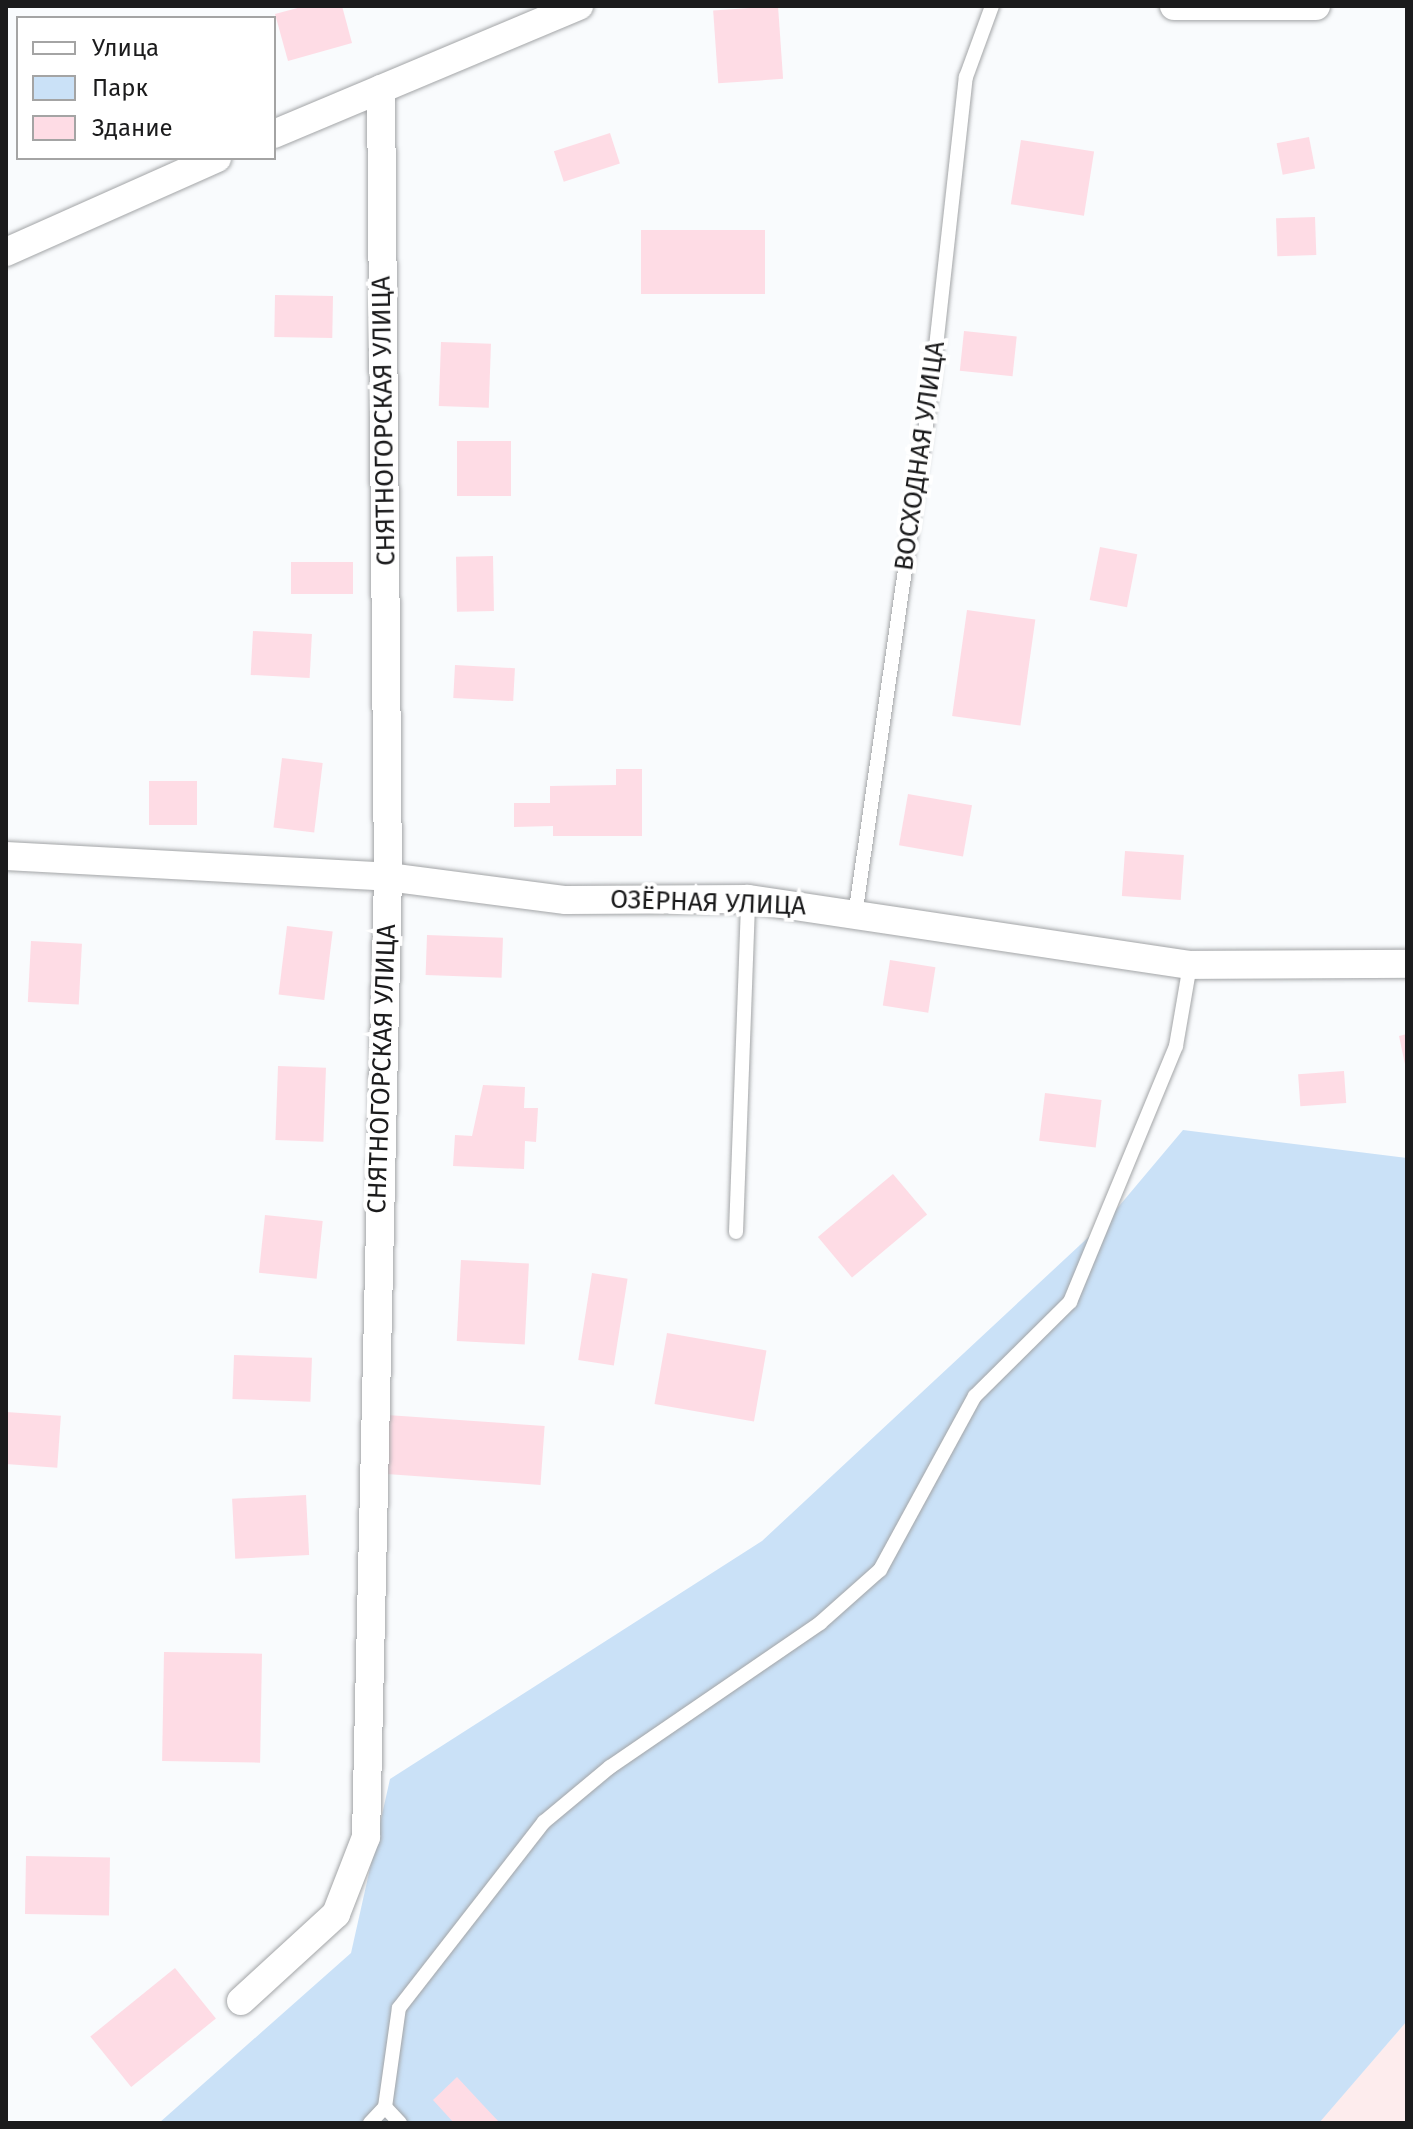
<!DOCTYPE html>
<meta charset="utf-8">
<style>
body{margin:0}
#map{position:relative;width:1413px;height:2129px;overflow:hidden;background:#f9fbfd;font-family:"Fira Sans",sans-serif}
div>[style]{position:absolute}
.industrial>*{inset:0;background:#fdeced}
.green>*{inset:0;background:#cae1f7}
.building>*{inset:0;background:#fedce5;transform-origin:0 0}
.roads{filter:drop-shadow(0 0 2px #a3a5a7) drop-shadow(0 0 2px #a3a5a7)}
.service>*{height:14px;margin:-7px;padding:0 7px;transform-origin:7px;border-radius:7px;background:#fff}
.minor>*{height:28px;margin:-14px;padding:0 14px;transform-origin:14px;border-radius:14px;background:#fff}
span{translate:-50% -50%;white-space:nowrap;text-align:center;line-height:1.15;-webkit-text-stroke:8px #fff;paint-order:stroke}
.street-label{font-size:26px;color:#1b1b1c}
.frame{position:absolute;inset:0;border:8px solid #1b1b1c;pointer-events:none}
.legend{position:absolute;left:16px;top:16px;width:260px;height:144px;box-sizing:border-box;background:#fff;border:2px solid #a4a4a4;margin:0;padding:10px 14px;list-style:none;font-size:24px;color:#1b1b1c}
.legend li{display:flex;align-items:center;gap:16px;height:40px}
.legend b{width:40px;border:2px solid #a4a4a4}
</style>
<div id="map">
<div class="industrial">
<i style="clip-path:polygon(1407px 2021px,1407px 2123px,1318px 2123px)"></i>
</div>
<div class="green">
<i style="clip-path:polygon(1183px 1130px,1407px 1158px,1407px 2021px,1319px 2123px,159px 2123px,351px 1953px,390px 1779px,762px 1541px,1109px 1218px)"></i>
</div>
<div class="building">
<i style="clip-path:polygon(305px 6px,342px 6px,352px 43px,288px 61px,275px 14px)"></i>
<i style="left:778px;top:6px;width:73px;height:65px;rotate:86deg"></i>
<i style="left:610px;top:133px;width:32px;height:59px;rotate:72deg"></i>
<i style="left:1309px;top:137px;width:32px;height:33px;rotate:79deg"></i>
<i style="left:1021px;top:140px;width:74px;height:65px;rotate:9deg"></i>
<i style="left:1315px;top:217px;width:38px;height:39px;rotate:88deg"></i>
<i style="left:641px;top:230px;width:124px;height:64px"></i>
<i style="left:275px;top:295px;width:58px;height:42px;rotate:1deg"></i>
<i style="left:964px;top:331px;width:53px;height:40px;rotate:6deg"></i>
<i style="left:441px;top:342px;width:50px;height:64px;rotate:2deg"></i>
<i style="left:457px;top:441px;width:54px;height:55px"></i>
<i style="left:1100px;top:547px;width:38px;height:54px;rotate:11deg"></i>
<i style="left:493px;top:556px;width:55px;height:37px;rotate:89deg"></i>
<i style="left:291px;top:562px;width:62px;height:32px"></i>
<i style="left:967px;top:610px;width:69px;height:107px;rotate:8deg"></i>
<i style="left:253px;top:631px;width:59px;height:44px;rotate:3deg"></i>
<i style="left:455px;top:665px;width:60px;height:33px;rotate:3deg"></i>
<i style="left:282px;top:758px;width:41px;height:70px;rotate:7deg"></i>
<i style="clip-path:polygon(616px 769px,642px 769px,642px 836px,553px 836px,553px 826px,514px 827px,514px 803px,550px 803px,550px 786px,616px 785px)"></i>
<i style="left:149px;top:781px;width:48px;height:44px"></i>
<i style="left:908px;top:794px;width:65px;height:52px;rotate:10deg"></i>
<i style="left:1125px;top:851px;width:59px;height:45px;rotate:4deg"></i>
<i style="left:287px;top:926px;width:46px;height:69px;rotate:7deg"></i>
<i style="left:427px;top:935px;width:76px;height:40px;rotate:2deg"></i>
<i style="left:31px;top:941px;width:51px;height:61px;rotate:3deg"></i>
<i style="left:890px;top:960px;width:46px;height:46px;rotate:9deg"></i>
<i style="clip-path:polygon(1407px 1034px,1407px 1069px,1406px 1069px,1399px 1036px)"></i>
<i style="left:278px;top:1066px;width:48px;height:74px;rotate:2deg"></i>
<i style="left:1344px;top:1071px;width:32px;height:46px;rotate:86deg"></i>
<i style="clip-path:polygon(483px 1085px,525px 1087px,524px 1108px,538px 1108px,536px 1142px,525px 1141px,524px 1169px,453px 1166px,455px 1135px,472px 1136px)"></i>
<i style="left:1045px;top:1093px;width:57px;height:48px;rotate:7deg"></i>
<i style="left:893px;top:1174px;width:53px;height:98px;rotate:50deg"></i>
<i style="left:265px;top:1215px;width:58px;height:58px;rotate:6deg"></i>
<i style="left:461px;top:1260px;width:68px;height:81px;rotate:3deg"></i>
<i style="left:592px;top:1273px;width:36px;height:88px;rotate:9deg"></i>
<i style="left:667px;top:1333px;width:101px;height:72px;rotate:10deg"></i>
<i style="left:234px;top:1355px;width:78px;height:44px;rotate:2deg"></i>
<i style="left:6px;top:1412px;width:55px;height:52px;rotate:4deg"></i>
<i style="left:387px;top:1415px;width:158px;height:59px;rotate:4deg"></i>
<i style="left:306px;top:1495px;width:60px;height:74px;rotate:87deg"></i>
<i style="left:164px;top:1652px;width:98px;height:109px;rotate:1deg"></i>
<i style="left:26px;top:1856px;width:84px;height:58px;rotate:1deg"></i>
<i style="left:175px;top:1968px;width:65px;height:109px;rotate:51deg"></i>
<i style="clip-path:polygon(457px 2077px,483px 2105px,500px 2123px,454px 2123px,433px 2100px)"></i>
</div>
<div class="roads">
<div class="service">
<i style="left:856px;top:909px;width:531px;rotate:-81.78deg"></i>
<i style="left:932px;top:383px;width:308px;rotate:-83.7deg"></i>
<i style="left:966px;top:77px;width:76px;rotate:-69.9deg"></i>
<i style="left:736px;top:1232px;width:333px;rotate:-87.9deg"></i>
<i style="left:370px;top:2123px;width:22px;rotate:-47deg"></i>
<i style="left:400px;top:2123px;width:22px;rotate:-133deg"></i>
<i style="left:385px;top:2107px;width:100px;rotate:-82deg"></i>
<i style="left:399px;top:2008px;width:236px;rotate:-52.1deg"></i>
<i style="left:544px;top:1822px;width:86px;rotate:-39.8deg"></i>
<i style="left:610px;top:1767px;width:255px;rotate:-34.4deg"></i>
<i style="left:820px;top:1623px;width:80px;rotate:-41.5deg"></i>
<i style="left:880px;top:1570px;width:198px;rotate:-61.4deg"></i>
<i style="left:975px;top:1396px;width:134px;rotate:-44.7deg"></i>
<i style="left:1070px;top:1302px;width:277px;rotate:-67.5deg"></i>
<i style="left:1176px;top:1046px;width:82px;rotate:-80.2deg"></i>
</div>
<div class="minor">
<i style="left:1174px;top:6px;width:142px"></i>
<i style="left:274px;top:134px;width:331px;rotate:-22.8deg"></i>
<i style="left:6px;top:252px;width:231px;rotate:-24deg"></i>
<i style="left:6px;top:856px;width:383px;rotate:3.1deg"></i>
<i style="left:388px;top:877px;width:179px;rotate:7.4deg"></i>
<i style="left:566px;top:900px;width:182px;rotate:-0.3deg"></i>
<i style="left:748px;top:899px;width:447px;rotate:8.5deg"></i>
<i style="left:1190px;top:965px;width:217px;rotate:-0.3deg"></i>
<i style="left:241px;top:2001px;width:129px;rotate:-42.5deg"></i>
<i style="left:336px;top:1914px;width:83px;rotate:-68.7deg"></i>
<i style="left:366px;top:1837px;width:960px;rotate:-88.69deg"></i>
<i style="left:388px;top:877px;width:788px;rotate:-90.51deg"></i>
</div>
</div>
<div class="street-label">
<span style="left:384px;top:421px;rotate:-91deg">СНЯТНОГОРСКАЯ УЛИЦА</span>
<span style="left:920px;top:456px;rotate:-82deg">ВОСХОДНАЯ УЛИЦА</span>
<span style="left:708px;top:903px;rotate:2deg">ОЗЁРНАЯ УЛИЦА</span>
<span style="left:382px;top:1069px;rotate:-88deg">СНЯТНОГОРСКАЯ УЛИЦА</span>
</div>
<div class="frame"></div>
<ul class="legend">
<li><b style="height:10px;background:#fff"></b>Улица</li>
<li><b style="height:22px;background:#cae1f7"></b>Парк</li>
<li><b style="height:22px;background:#fedce5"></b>Здание</li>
</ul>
</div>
